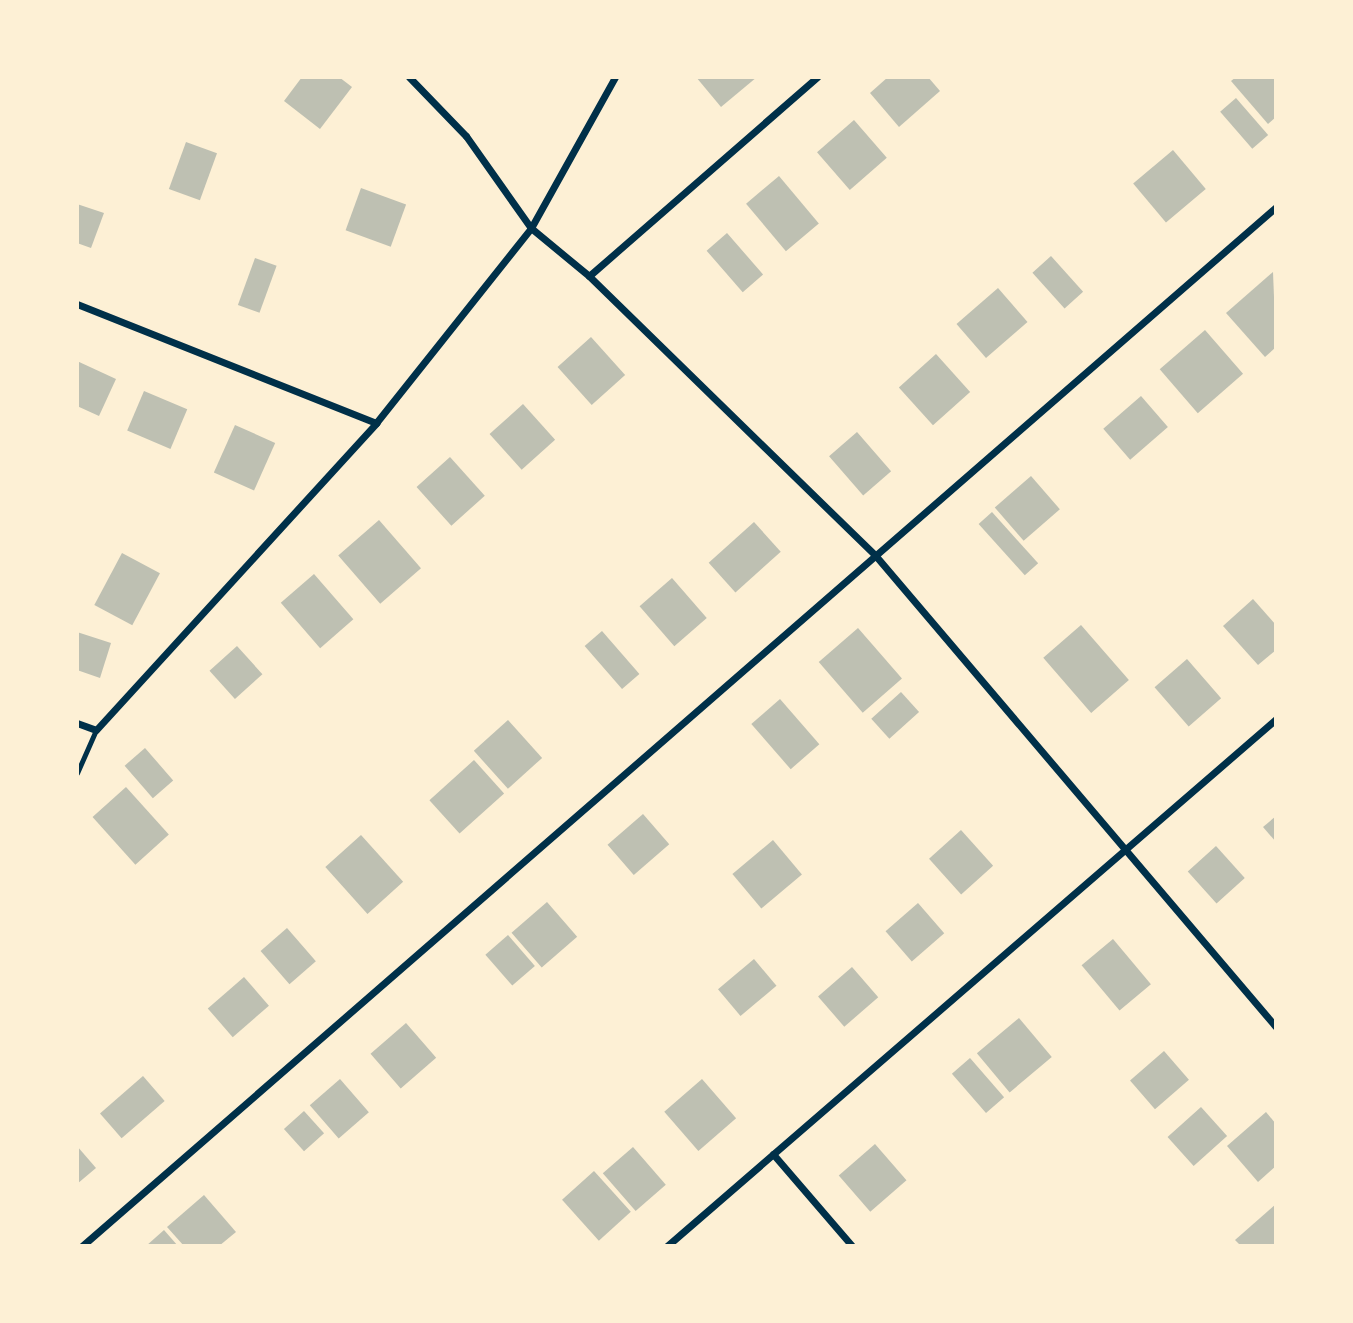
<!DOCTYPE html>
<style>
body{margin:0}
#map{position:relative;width:1353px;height:1323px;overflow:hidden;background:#fdf0d5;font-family:"Nunito Sans",sans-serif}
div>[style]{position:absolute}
.building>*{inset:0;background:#bec0b2;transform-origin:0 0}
.service>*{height:5px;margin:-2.5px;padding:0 2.5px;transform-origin:2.5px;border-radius:2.5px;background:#003049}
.minor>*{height:7px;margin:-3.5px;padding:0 3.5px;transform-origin:3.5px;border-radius:3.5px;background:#003049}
span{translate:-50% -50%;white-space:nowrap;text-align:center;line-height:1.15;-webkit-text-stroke:7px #fdf0d5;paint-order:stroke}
.frame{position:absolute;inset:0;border:79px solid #fdf0d5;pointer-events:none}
</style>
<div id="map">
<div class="building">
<i style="clip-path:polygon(302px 77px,339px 77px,352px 87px,320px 129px,284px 101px)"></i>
<i style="clip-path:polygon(696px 77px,757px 77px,721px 107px)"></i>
<i style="clip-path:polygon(888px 77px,928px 77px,940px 91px,899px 127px,870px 93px)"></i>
<i style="clip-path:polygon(1236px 77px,1276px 77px,1276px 117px,1268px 124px,1231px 81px)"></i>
<i style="left:1236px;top:98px;width:49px;height:21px;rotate:49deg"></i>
<i style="left:854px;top:120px;width:50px;height:49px;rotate:49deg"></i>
<i style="left:186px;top:142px;width:33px;height:50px;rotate:20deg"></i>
<i style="left:1173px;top:150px;width:51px;height:52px;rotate:50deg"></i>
<i style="left:779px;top:176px;width:62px;height:43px;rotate:50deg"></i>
<i style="left:361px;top:188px;width:48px;height:45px;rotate:20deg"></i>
<i style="clip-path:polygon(77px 204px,104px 213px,91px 248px,77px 243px)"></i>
<i style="left:727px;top:233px;width:55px;height:27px;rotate:49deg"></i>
<i style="left:1051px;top:256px;width:48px;height:25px;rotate:48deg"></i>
<i style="left:255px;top:258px;width:23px;height:50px;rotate:20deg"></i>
<i style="clip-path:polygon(1273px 272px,1276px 347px,1265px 357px,1226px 313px)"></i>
<i style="left:998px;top:288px;width:45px;height:55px;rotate:49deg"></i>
<i style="left:1205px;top:330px;width:58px;height:60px;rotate:49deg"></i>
<i style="left:591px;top:337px;width:51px;height:45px;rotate:48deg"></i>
<i style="left:936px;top:354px;width:51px;height:50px;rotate:48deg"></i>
<i style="clip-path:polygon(77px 361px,116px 379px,99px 416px,77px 406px)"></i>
<i style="left:144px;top:391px;width:47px;height:43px;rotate:23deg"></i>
<i style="left:1141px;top:396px;width:41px;height:50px;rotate:49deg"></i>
<i style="left:523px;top:404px;width:48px;height:45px;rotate:48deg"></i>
<i style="left:235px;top:425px;width:44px;height:52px;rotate:24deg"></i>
<i style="left:857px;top:432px;width:52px;height:37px;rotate:49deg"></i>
<i style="left:450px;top:457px;width:52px;height:45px;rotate:48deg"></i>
<i style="left:1031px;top:476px;width:44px;height:48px;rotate:49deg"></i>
<i style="left:992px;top:512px;width:69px;height:18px;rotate:48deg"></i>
<i style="left:379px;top:520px;width:64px;height:54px;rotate:49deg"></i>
<i style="left:754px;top:522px;width:40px;height:61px;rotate:48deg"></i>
<i style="left:122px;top:553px;width:43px;height:59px;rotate:28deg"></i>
<i style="left:314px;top:574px;width:60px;height:44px;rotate:49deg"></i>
<i style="left:672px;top:578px;width:53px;height:43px;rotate:49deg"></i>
<i style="clip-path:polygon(1253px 599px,1276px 625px,1276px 650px,1258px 665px,1223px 626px)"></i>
<i style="left:1081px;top:625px;width:73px;height:50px;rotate:49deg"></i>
<i style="left:858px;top:628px;width:67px;height:52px;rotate:49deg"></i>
<i style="left:602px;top:631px;width:57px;height:23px;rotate:49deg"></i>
<i style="clip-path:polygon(77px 632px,111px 643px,100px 678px,77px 670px)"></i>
<i style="left:237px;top:646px;width:38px;height:37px;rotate:48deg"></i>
<i style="left:1187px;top:659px;width:52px;height:43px;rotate:49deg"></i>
<i style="left:901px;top:692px;width:27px;height:40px;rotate:48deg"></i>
<i style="left:780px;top:699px;width:60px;height:38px;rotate:49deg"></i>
<i style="left:508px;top:720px;width:51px;height:46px;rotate:48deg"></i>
<i style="left:145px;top:748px;width:43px;height:27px;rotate:49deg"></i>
<i style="left:474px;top:760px;width:45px;height:60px;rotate:48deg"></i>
<i style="left:126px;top:787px;width:64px;height:45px;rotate:48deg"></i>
<i style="left:643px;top:814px;width:40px;height:47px;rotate:49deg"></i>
<i style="clip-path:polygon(1276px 816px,1276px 842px,1263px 827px)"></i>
<i style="left:961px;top:830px;width:48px;height:43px;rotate:48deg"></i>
<i style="left:361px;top:835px;width:63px;height:48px;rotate:48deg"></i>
<i style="left:773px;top:840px;width:45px;height:53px;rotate:50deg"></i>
<i style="left:1216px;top:846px;width:43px;height:38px;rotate:48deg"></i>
<i style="left:547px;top:902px;width:46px;height:47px;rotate:49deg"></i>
<i style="left:918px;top:903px;width:40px;height:43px;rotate:49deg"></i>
<i style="left:287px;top:928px;width:44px;height:35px;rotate:49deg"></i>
<i style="left:508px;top:935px;width:41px;height:30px;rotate:49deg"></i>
<i style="left:1113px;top:939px;width:59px;height:41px;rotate:50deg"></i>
<i style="left:754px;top:959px;width:35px;height:47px;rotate:50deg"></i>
<i style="left:852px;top:967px;width:40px;height:45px;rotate:49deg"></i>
<i style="left:244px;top:977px;width:38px;height:48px;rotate:49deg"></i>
<i style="left:1019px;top:1018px;width:51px;height:55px;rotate:50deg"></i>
<i style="left:406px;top:1023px;width:46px;height:47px;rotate:49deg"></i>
<i style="left:1164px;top:1051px;width:38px;height:45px;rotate:49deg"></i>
<i style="left:970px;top:1058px;width:52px;height:24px;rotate:49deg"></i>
<i style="left:143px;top:1076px;width:33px;height:57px;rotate:49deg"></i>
<i style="left:340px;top:1079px;width:44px;height:40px;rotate:49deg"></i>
<i style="left:702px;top:1079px;width:52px;height:50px;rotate:49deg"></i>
<i style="left:1201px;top:1107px;width:39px;height:45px;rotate:48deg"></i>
<i style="left:304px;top:1111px;width:30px;height:27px;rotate:48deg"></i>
<i style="clip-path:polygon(1266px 1112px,1276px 1124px,1276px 1166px,1258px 1182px,1227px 1146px)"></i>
<i style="left:875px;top:1144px;width:48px;height:48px;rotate:49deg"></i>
<i style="clip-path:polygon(77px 1146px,96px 1168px,77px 1184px)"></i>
<i style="left:633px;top:1147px;width:50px;height:40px;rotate:49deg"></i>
<i style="left:594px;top:1171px;width:55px;height:43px;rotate:48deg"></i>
<i style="clip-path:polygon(204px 1195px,236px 1232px,219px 1246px,184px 1246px,167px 1227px)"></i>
<i style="clip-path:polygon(1276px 1204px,1276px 1246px,1241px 1246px,1235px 1240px)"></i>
<i style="clip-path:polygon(164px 1230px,178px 1246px,146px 1246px)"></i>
</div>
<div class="service">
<i style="left:77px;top:773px;width:47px;rotate:-66.2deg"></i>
</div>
<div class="minor">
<i style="left:409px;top:77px;width:82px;rotate:46deg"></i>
<i style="left:466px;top:136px;width:113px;rotate:54.8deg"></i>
<i style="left:531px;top:228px;width:75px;rotate:39.6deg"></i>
<i style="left:589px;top:276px;width:400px;rotate:44.3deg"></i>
<i style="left:875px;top:555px;width:619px;rotate:49.65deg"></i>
<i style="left:589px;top:276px;width:303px;rotate:-41.1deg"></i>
<i style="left:77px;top:304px;width:322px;rotate:21.7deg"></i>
<i style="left:77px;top:723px;width:20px;rotate:20deg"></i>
<i style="left:96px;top:730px;width:416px;rotate:-47.6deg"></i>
<i style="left:376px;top:423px;width:249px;rotate:-51.5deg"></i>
<i style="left:531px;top:228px;width:173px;rotate:-60.9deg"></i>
<i style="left:773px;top:1154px;width:121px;rotate:49.3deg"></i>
<i style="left:82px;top:1246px;width:1583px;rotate:-41.03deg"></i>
<i style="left:667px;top:1246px;width:805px;rotate:-40.87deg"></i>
</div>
<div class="frame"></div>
</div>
